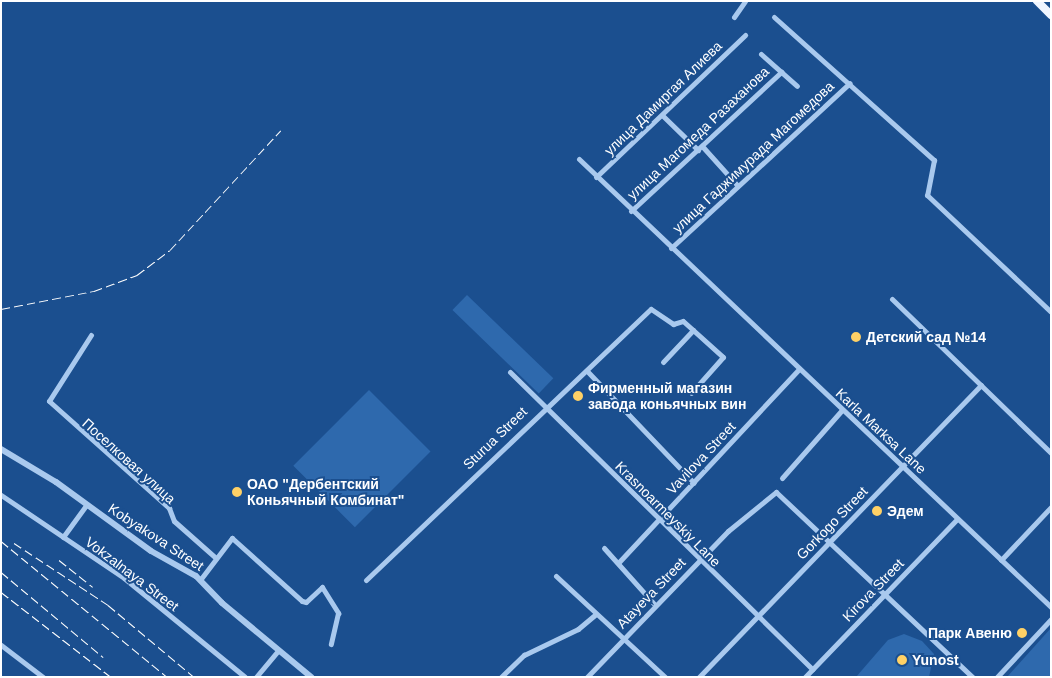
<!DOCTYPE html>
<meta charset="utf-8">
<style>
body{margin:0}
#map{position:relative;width:1052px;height:678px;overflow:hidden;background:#1b4f8f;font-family:Helvetica,sans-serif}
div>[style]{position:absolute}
.green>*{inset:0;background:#2e69ad;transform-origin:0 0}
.minor>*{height:5px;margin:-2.5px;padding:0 2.5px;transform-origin:2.5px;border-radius:2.5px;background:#a9c9ee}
.tertiary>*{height:6px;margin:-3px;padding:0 3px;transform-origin:3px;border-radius:3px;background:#a9c9ee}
.primary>*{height:8px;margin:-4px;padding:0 4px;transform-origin:4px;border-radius:4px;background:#f0f6ff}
.rail>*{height:1px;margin-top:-0.5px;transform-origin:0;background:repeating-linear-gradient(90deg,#fff 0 9px,transparent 0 13px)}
.dots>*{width:14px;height:14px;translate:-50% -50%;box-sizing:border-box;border:2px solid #1b4f8f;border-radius:50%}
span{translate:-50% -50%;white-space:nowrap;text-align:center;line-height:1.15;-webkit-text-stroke:4px #1b4f8f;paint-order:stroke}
.street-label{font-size:14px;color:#fff}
.poi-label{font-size:14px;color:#fff;font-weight:700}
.left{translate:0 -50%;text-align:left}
.right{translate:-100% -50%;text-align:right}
.frame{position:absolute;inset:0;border:2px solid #fff;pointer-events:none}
</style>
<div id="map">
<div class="green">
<i style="left:467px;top:295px;width:120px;height:21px;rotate:44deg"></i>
<i style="left:369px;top:390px;width:87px;height:107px;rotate:45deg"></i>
<i style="clip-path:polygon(1051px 628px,1051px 677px,1007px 677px)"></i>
<i style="clip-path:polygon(904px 634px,922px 641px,934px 654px,929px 677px,856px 677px,888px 640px)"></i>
</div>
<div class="minor">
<i style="left:734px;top:17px;width:19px;rotate:-55deg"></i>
<i style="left:774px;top:17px;width:215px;rotate:41.8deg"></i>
<i style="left:934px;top:160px;width:36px;rotate:101deg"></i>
<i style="left:927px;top:195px;width:170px;rotate:43.3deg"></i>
<i style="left:761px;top:54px;width:48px;rotate:41.6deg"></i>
<i style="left:663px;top:116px;width:49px;rotate:44.2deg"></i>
<i style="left:702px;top:146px;width:52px;rotate:48.1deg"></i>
<i style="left:579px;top:159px;width:651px;rotate:43.51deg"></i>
<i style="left:596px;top:177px;width:206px;rotate:-43.6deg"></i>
<i style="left:631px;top:211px;width:205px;rotate:-42.8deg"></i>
<i style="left:671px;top:248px;width:243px;rotate:-42.7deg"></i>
<i style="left:892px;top:299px;width:221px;rotate:44.1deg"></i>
<i style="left:91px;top:335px;width:78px;rotate:122.5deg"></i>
<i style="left:49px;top:401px;width:161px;rotate:41.7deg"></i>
<i style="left:169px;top:508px;width:14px;rotate:69deg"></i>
<i style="left:174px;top:521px;width:56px;rotate:41.4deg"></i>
<i style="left:663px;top:362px;width:44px;rotate:-46.8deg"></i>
<i style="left:510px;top:372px;width:424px;rotate:44.5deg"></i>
<i style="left:588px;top:372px;width:153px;rotate:46.3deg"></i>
<i style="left:782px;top:478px;width:91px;rotate:-48.6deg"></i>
<i style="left:1px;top:495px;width:148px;rotate:34deg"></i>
<i style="left:124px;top:578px;width:156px;rotate:39.3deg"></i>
<i style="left:63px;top:537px;width:39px;rotate:-54deg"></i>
<i style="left:604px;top:548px;width:76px;rotate:48.2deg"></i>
<i style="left:1001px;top:560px;width:73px;rotate:-46.7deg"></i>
<i style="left:619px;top:562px;width:264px;rotate:-47deg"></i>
<i style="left:556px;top:576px;width:149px;rotate:42.8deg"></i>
<i style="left:200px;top:580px;width:53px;rotate:-52.7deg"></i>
<i style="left:232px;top:538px;width:94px;rotate:42deg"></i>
<i style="left:302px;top:601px;width:4px;rotate:14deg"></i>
<i style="left:306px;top:602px;width:22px;rotate:-43deg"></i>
<i style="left:322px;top:587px;width:31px;rotate:58deg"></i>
<i style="left:338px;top:613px;width:32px;rotate:103deg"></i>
<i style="left:366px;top:580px;width:393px;rotate:-43.6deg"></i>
<i style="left:651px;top:309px;width:27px;rotate:34deg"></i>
<i style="left:673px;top:324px;width:10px;rotate:-17deg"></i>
<i style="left:683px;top:321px;width:54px;rotate:42deg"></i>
<i style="left:723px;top:357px;width:48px;rotate:131.6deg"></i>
<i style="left:1px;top:645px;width:53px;rotate:37.3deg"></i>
<i style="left:256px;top:677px;width:35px;rotate:-50deg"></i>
<i style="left:501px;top:677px;width:32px;rotate:-44deg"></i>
<i style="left:524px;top:655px;width:60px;rotate:-25.7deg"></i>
<i style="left:578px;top:629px;width:23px;rotate:-40deg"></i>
<i style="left:587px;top:677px;width:203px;rotate:-46deg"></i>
<i style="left:728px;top:531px;width:62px;rotate:-39.1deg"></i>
<i style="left:776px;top:492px;width:270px;rotate:43.3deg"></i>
<i style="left:699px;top:677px;width:406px;rotate:-46deg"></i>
<i style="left:805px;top:677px;width:219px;rotate:-46.1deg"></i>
<i style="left:997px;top:677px;width:79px;rotate:-47deg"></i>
</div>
<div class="tertiary">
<i style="left:1px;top:449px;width:64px;rotate:31deg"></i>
<i style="left:56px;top:482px;width:117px;rotate:36deg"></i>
<i style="left:151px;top:551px;width:51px;rotate:29.1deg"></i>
<i style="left:196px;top:576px;width:37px;rotate:46deg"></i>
<i style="left:222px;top:603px;width:116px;rotate:39.7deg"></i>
</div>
<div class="primary">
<i style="left:1037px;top:1px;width:20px;rotate:45deg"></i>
</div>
<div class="rail">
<i style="left:1px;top:309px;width:95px;rotate:-11deg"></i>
<i style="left:94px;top:291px;width:46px;rotate:-20.4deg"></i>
<i style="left:137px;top:275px;width:41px;rotate:-37.1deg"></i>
<i style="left:170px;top:250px;width:163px;rotate:-47.2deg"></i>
<i style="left:1px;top:541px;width:215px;rotate:39.3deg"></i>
<i style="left:14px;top:543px;width:113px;rotate:33.4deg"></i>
<i style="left:108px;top:605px;width:112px;rotate:39.9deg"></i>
<i style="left:59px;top:560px;width:43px;rotate:38.5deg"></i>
<i style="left:1px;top:572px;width:133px;rotate:39.8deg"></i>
<i style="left:1px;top:592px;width:139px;rotate:37.7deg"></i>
</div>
<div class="dots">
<i style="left:856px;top:337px;background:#ffd166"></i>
<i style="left:578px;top:396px;background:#ffd166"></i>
<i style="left:237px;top:492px;background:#ffd166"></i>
<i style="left:877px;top:511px;background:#ffd166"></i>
<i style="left:1022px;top:633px;background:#ffd166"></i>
<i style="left:902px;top:660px;background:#ffd166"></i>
</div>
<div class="street-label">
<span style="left:663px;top:98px;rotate:-44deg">улица Дамиргая Алиева</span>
<span style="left:698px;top:133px;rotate:-43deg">улица Магомеда Разаханова</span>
<span style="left:753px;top:157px;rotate:-43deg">улица Гаджимурада Магомедова</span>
<span style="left:881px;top:431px;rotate:43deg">Karla Marksa Lane</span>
<span style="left:495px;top:438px;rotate:-44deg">Sturua Street</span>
<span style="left:701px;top:458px;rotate:-47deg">Vavilova Street</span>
<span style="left:129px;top:461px;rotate:42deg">Поселковая улица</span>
<span style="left:668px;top:514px;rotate:45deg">Krasnoarmeyskiy Lane</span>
<span style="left:832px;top:523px;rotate:-46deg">Gorkogo Street</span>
<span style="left:156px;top:537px;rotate:33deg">Kobyakova Street</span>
<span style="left:132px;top:574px;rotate:37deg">Vokzalnaya Street</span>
<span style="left:873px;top:590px;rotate:-46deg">Kirova Street</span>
<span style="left:651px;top:593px;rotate:-46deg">Atayeva Street</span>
</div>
<div class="poi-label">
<span class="left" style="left:866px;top:337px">Детский сад №14</span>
<span class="left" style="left:588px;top:396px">Фирменный магазин<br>завода коньячных вин</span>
<span class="left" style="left:247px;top:492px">ОАО "Дербентский<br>Коньячный Комбинат"</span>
<span class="left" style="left:887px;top:511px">Эдем</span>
<span class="right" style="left:1012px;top:633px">Парк Авеню</span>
<span class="left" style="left:912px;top:660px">Yunost</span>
</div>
<div class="frame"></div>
</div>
